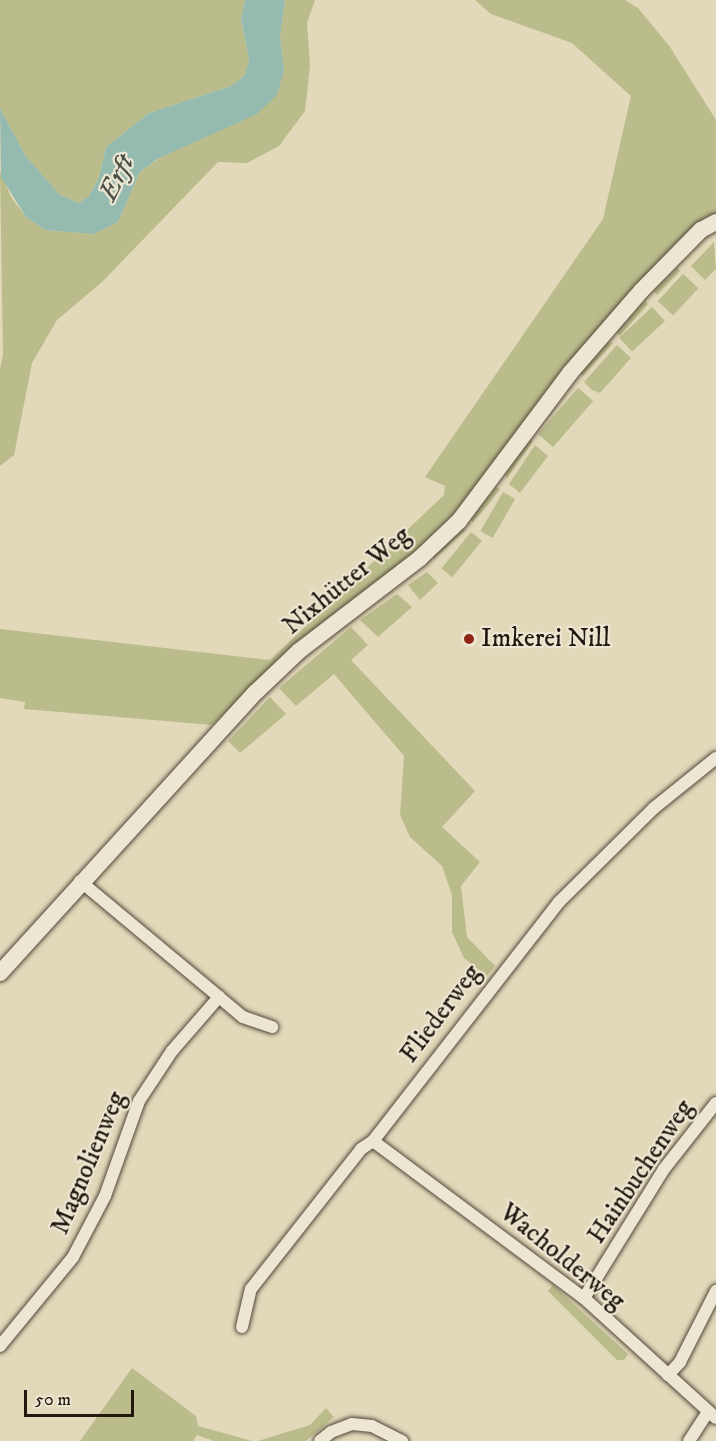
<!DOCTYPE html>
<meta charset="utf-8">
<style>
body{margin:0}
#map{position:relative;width:716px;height:1441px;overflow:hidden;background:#e2d8ba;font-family:"IM FELL DW Pica",serif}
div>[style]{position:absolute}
.green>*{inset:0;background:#babc8b;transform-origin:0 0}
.water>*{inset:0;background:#95baaf}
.roads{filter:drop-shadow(0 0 2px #52483a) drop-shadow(0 0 2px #52483a)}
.minor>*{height:12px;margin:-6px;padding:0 6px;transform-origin:6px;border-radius:6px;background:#ece6d2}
.secondary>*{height:16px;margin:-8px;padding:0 8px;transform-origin:8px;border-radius:8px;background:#ece6d2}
.dots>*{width:16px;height:16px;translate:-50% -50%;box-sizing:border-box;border:3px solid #ece6d2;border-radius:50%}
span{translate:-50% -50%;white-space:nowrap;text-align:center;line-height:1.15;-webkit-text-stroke:4.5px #ece6d2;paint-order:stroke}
.street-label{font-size:26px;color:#221810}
.poi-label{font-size:26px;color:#221810}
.left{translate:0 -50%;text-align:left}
.water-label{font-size:27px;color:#4a5148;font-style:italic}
.scale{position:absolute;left:24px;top:1390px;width:110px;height:27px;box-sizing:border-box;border:3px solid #221810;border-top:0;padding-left:8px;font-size:18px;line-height:21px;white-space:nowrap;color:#221810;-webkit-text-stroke:4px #ece6d2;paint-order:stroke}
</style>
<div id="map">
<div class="green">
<i style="clip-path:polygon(0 0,245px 0,241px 20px,249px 59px,245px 75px,231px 86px,149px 113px,106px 147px,99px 178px,89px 196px,79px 203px,60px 195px,25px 155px,0 108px)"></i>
<i style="clip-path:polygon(285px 0,315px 0,307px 23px,310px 66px,305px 111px,279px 146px,247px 163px,218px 162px,102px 282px,57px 320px,32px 363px,14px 455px,0 466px,0 369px,3px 354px,0 171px,11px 197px,26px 217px,45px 230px,94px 234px,118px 222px,140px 172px,284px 70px,280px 37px)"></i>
<i style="clip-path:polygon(475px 0,625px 0,638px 8px,670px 47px,716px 120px,716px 212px,660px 264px,562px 369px,480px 483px,452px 515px,415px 551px,279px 661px,212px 725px,24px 709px,25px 702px,0 698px,0 629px,270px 660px,444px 495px,445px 486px,425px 477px,603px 219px,631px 96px,572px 43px,491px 14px)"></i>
<i style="clip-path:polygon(714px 242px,716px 269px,705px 280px,691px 266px)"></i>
<i style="clip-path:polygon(677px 268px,680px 271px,657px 295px,654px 291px)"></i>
<i style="left:683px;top:274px;width:21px;height:37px;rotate:43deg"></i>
<i style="clip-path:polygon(645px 301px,648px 304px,620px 336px,616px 333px)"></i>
<i style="left:652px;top:307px;width:19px;height:45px;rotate:47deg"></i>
<i style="clip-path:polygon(609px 342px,613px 343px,583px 376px,580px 373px)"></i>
<i style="clip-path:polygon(617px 345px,631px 358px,600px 393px,592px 390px,584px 382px)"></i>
<i style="left:578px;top:388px;width:20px;height:61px;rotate:41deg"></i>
<i style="clip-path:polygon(529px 439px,533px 441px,507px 478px,505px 475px)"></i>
<i style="clip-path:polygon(535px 445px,548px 456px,520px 493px,509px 484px)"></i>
<i style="clip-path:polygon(496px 487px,500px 489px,488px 505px,473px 522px,470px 520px)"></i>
<i style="left:503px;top:492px;width:14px;height:45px;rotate:30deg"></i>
<i style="clip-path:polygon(463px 527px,466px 530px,434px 559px,433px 556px)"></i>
<i style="left:471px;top:532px;width:14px;height:47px;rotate:39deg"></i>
<i style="clip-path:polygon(427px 572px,438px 583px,420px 600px,408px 585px)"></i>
<i style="clip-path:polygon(397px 594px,412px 607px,378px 637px,360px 620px)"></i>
<i style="clip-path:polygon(351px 627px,368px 645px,351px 660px,475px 791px,442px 827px,480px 862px,461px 886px,467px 937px,495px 966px,487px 976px,464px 958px,452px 932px,452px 895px,442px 866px,410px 837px,400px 815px,404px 756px,334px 674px,296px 706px,279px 688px)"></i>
<i style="clip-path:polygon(270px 697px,286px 714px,240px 753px,228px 741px)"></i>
<i style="clip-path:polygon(553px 1285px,628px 1354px,624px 1360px,617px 1360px,548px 1291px)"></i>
<i style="clip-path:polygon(132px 1368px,196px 1416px,198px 1426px,252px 1441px,214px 1441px,197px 1435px,193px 1441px,80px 1441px)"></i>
<i style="clip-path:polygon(326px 1408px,334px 1417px,306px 1441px,258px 1441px,310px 1425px)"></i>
</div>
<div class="water">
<i style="clip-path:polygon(245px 0,285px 0,280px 37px,284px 70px,277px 95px,257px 114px,159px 158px,140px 172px,118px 222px,94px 234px,45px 230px,26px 217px,1px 177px,0 108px,25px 155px,60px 195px,79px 203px,89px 196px,99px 178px,106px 147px,149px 113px,231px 86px,245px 75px,249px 59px,241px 19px)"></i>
</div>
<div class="roads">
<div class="minor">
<i style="left:80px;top:881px;width:181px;rotate:39.8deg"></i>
<i style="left:373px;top:1141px;width:263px;rotate:36.7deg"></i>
<i style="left:584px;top:1298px;width:178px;rotate:42.3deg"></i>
<i style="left:584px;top:1298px;width:152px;rotate:-58.2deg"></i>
<i style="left:664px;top:1169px;width:84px;rotate:-51.8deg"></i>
<i style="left:242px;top:1327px;width:39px;rotate:-77deg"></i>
<i style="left:251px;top:1289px;width:178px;rotate:-51.8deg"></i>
<i style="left:361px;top:1149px;width:14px;rotate:-34deg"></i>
<i style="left:373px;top:1141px;width:303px;rotate:-52.1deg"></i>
<i style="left:559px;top:902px;width:134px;rotate:-44.7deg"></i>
<i style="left:654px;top:808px;width:80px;rotate:-38.9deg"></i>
<i style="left:0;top:1346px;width:115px;rotate:-50.6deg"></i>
<i style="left:73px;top:1257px;width:69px;rotate:-62.3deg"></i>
<i style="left:105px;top:1196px;width:101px;rotate:-70.3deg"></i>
<i style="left:139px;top:1101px;width:60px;rotate:-56.6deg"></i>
<i style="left:172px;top:1051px;width:72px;rotate:-49deg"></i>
<i style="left:219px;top:997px;width:31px;rotate:40deg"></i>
<i style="left:243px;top:1017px;width:31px;rotate:19deg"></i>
<i style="left:668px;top:1375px;width:18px;rotate:-47deg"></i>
<i style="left:680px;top:1362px;width:80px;rotate:-63.1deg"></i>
<i style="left:320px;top:1441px;width:14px;rotate:-39deg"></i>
<i style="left:331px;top:1432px;width:22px;rotate:-21deg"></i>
<i style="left:352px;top:1424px;width:20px;rotate:6deg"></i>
<i style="left:372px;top:1426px;width:34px;rotate:27deg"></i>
<i style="left:689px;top:1441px;width:35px;rotate:-57deg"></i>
</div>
<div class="secondary">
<i style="left:0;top:973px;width:380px;rotate:-47.7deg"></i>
<i style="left:256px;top:692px;width:59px;rotate:-43.6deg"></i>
<i style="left:299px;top:651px;width:153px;rotate:-37.5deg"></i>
<i style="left:420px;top:558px;width:54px;rotate:-43.5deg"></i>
<i style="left:459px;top:521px;width:185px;rotate:-53.1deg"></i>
<i style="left:570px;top:373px;width:108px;rotate:-49.1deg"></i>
<i style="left:641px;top:291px;width:86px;rotate:-45.5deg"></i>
<i style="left:701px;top:230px;width:17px;rotate:-28deg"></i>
</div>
</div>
<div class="dots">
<i style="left:469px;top:639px;background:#8f2418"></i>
</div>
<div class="street-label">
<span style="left:347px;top:581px;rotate:-39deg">Nixhütter Weg</span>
<span style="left:441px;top:1014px;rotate:-53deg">Fliederweg</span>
<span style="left:89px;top:1163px;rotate:-67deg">Magnolienweg</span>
<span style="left:641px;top:1172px;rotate:-56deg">Hainbuchenweg</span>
<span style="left:562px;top:1257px;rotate:39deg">Wacholderweg</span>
</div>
<div class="poi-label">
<span class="left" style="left:481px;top:639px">Imkerei Nill</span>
</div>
<div class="water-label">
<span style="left:117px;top:178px;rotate:-64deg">Erft</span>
</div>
<div class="scale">50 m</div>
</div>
